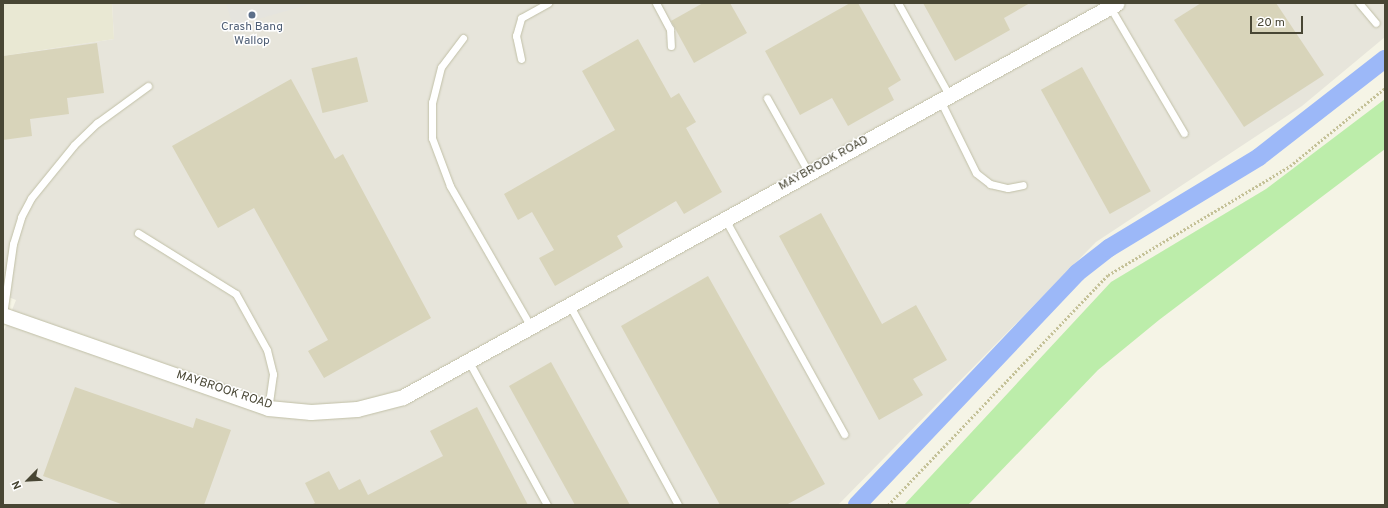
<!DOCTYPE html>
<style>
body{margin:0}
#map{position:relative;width:1388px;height:508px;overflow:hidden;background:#f5f4e6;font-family:Overpass,sans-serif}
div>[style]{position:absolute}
.residential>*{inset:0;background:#e9e8d3}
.industrial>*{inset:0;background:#e7e5db}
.green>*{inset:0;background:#bcedaa}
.parking>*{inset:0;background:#e5e4de}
.canal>*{height:18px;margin:-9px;padding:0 9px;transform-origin:9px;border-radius:9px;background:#9cb8f8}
.building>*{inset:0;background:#d8d4ba;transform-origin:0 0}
.path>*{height:2.5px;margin-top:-1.25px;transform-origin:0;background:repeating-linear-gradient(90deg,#c4c197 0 2px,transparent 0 4px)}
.roads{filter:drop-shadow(0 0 1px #c1c0a7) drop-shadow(0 0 1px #c1c0a7)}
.service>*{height:7px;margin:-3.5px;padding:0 3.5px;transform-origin:3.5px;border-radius:3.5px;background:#fff}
.minor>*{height:15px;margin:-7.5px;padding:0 7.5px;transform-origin:7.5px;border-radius:7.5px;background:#fff}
.dots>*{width:11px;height:11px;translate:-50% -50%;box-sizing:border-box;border:2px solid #fff;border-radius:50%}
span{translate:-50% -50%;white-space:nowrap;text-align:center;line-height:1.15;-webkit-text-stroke:3px #fff;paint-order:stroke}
.service-label{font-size:12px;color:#4e5e75}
.street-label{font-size:12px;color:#484634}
.frame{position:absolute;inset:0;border:4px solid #484634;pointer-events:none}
.north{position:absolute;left:8px;top:460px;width:40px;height:40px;-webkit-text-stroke:3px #fff;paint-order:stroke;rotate:246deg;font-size:11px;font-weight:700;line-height:16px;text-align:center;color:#484634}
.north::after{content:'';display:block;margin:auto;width:14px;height:18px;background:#484634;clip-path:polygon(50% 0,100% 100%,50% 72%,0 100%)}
.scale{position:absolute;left:1250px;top:16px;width:53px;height:18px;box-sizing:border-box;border:2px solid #484634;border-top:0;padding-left:5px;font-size:12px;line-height:14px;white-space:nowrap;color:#484634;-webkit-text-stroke:3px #fff;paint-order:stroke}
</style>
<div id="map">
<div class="residential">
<i style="clip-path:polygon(3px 3px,112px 3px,114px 39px,3px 56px)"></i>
</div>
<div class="industrial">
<i style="clip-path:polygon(112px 3px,1385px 3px,1385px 37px,1302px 106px,1096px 242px,838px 505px,3px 505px,3px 333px,16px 300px,3px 295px,3px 56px,114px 39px)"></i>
</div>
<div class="green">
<i style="clip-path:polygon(1385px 99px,1385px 149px,1159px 320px,1098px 370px,968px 505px,904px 505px,1111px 282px,1266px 189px)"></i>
</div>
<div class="parking">
<i style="clip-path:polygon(226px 3px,315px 3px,233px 26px)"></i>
</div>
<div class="canal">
<i style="left:857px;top:505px;width:320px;rotate:-46.5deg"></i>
<i style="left:1077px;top:273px;width:41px;rotate:-38deg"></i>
<i style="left:1109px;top:248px;width:175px;rotate:-31.2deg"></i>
<i style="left:1259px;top:157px;width:160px;rotate:-37.9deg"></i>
</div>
<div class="building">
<i style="clip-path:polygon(703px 3px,730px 3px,747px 33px,694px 63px,671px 21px)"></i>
<i style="clip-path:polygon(850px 3px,858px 3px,901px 80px,888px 88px,894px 100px,848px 126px,832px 98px,800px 115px,765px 51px)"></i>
<i style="clip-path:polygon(923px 3px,1030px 3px,1004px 18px,1010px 30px,955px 61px)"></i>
<i style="clip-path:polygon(1201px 3px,1276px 3px,1324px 75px,1244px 127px,1174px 20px)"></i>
<i style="clip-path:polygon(638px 39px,671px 98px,679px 93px,696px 122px,686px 128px,722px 192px,684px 214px,676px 201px,617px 236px,623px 247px,555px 286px,539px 258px,554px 250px,532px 212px,518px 220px,504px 194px,615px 130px,582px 71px)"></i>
<i style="clip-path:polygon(97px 43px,104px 93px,67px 98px,69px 114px,30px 119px,32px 136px,3px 140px,3px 56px)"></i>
<i style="left:357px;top:57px;width:46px;height:47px;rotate:76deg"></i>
<i style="left:1082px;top:67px;width:142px;height:47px;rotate:61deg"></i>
<i style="clip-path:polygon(291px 79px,335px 159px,343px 154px,431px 318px,324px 378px,308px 351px,328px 340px,254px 208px,218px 228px,172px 146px)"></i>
<i style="clip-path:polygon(821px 213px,882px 324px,916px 305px,947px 360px,913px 379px,923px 395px,879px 420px,779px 236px)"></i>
<i style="clip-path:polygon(708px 276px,825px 484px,786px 505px,720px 505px,621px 326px)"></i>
<i style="clip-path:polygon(551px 362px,630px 505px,575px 505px,509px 386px)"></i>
<i style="clip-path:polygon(75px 387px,193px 428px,196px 418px,231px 430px,204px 505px,124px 505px,43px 476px)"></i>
<i style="clip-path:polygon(477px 407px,528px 505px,311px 505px,315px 503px,305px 483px,329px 471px,339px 490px,360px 479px,368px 495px,443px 456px,430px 431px)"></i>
</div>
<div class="path">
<i style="left:888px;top:505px;width:318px;rotate:-46.3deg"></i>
<i style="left:1108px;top:275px;width:212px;rotate:-30.9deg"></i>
<i style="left:1290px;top:166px;width:123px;rotate:-39.4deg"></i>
</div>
<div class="roads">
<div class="service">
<i style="left:656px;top:3px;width:30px;rotate:62deg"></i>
<i style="left:670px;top:29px;width:17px;rotate:87deg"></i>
<i style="left:898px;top:3px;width:105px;rotate:61deg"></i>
<i style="left:1359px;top:3px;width:26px;rotate:50deg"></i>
<i style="left:1110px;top:7px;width:146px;rotate:59.6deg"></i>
<i style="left:463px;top:38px;width:36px;rotate:127deg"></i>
<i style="left:441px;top:67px;width:36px;rotate:104deg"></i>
<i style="left:432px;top:102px;width:36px;rotate:90deg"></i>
<i style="left:432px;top:138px;width:51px;rotate:69.4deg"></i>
<i style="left:450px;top:186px;width:160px;rotate:60.1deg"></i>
<i style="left:521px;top:59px;width:24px;rotate:-102deg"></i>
<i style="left:516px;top:36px;width:19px;rotate:-74deg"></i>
<i style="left:521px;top:18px;width:31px;rotate:-29deg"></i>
<i style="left:767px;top:98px;width:86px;rotate:60.8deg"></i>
<i style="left:940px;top:100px;width:81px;rotate:63.7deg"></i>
<i style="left:976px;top:173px;width:18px;rotate:38deg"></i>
<i style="left:990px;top:184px;width:18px;rotate:13deg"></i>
<i style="left:1008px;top:188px;width:15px;rotate:-11deg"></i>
<i style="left:725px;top:219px;width:246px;rotate:61deg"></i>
<i style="left:138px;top:233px;width:115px;rotate:31.9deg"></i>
<i style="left:236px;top:294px;width:64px;rotate:61deg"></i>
<i style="left:267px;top:350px;width:25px;rotate:76deg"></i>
<i style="left:273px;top:374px;width:34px;rotate:98deg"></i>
<i style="left:569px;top:304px;width:229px;rotate:61.5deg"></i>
<i style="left:3px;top:315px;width:72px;rotate:-82deg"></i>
<i style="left:13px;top:244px;width:28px;rotate:-73deg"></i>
<i style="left:21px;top:217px;width:21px;rotate:-62deg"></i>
<i style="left:31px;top:198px;width:68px;rotate:-50.9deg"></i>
<i style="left:74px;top:145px;width:32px;rotate:-44deg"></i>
<i style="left:97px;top:123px;width:63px;rotate:-36deg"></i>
<i style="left:468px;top:360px;width:165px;rotate:61.4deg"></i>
</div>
<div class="minor">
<i style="left:3px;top:315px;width:281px;rotate:19.3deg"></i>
<i style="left:268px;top:408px;width:43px;rotate:5.3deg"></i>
<i style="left:311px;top:412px;width:46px;rotate:-3.7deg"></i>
<i style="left:357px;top:409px;width:48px;rotate:-14.6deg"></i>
<i style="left:403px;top:397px;width:815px;rotate:-28.89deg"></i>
</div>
</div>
<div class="dots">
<i style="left:252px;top:15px;background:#5c6f8a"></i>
</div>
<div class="service-label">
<span style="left:252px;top:35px">Crash Bang<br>Wallop</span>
</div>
<div class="street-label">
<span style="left:824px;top:164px;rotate:-29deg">MAYBROOK ROAD</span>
<span style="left:224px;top:391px;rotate:18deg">MAYBROOK ROAD</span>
</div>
<div class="frame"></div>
<div class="north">N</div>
<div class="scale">20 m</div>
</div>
